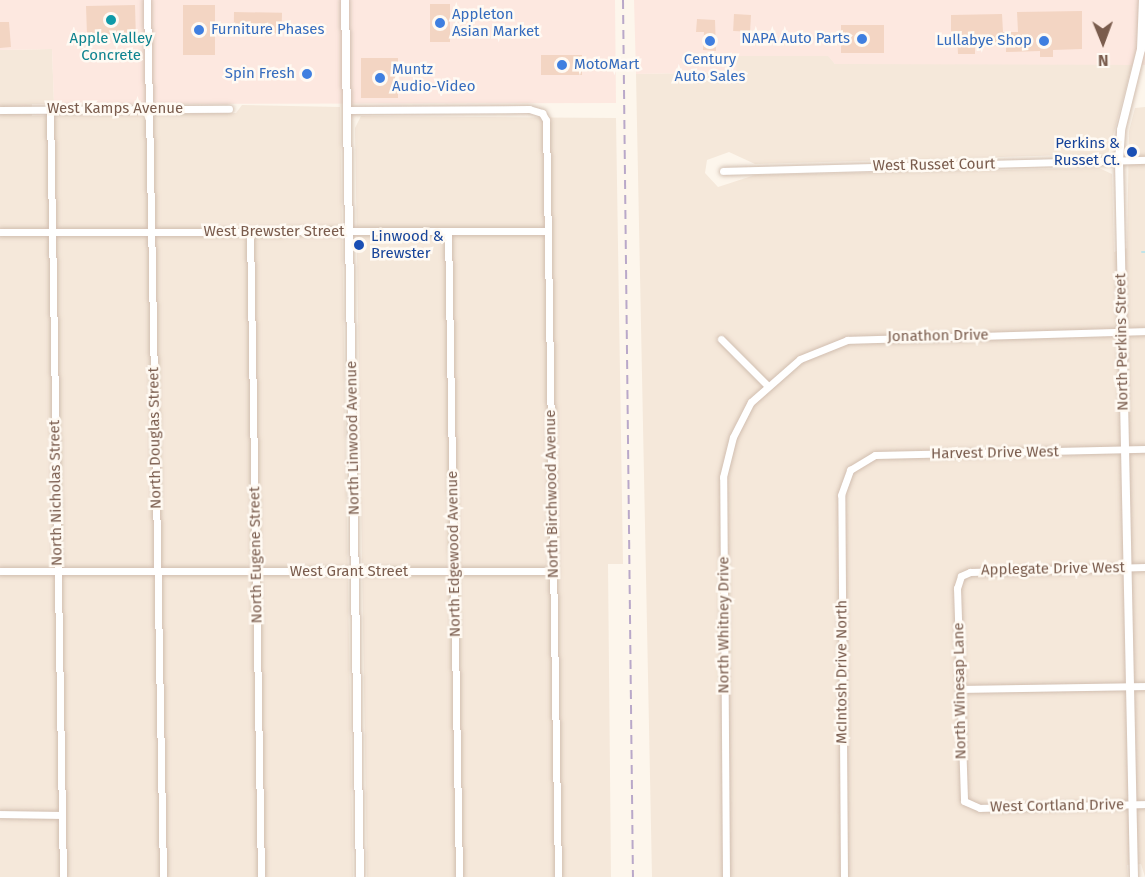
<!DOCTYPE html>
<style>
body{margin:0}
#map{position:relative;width:1145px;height:877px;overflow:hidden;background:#fdf6ec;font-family:"Fira Sans",sans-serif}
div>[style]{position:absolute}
.residential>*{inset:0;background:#f5e8da}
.commercial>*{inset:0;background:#fde8e0}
.stream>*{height:2px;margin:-1px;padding:0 1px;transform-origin:1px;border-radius:1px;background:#bfe3e8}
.building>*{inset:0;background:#f3d5c3;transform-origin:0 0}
.roads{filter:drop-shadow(0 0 2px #d1beb0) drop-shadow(0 0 2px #d1beb0)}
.minor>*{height:7px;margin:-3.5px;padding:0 3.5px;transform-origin:3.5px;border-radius:3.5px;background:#fff}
.tertiary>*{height:8px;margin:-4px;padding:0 4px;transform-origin:4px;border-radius:4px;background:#fff}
.rail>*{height:2px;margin-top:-1px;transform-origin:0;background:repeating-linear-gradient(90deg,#b9a8c9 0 9px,transparent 0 15px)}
.dots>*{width:16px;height:16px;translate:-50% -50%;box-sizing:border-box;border:3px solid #fffaf3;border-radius:50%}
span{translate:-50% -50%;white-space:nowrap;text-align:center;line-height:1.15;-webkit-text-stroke:5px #fffaf3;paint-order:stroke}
.shop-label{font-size:15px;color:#366cbe}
.left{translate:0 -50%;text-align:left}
.right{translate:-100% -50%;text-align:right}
.culture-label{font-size:15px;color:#0d838f}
.street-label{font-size:15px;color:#7a5c4d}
.transit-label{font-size:15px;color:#164399}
.north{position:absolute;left:1073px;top:12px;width:60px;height:60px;-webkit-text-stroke:4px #fffaf3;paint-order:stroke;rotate:179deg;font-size:16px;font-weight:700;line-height:24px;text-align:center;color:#7a5c4d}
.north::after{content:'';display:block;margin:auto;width:21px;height:27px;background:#7a5c4d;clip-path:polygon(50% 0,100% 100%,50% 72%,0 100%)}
</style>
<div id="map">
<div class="residential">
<i style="clip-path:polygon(52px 49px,54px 104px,32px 104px,32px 116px,236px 113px,242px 105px,340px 107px,353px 877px,0 877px,0 50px)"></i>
<i style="clip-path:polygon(736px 56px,829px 56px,835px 64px,1133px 62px,1108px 154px,755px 164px,729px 152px,707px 160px,705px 173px,718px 187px,755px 175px,1099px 168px,1112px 174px,1114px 252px,1127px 248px,1129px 131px,1135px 108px,1145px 107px,1145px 877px,1141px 864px,1127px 865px,1128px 877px,652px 877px,636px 74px,735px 72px)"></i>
<i style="clip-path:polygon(361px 116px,616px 118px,623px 564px,608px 564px,611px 877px,367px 877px,355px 128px)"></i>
</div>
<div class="commercial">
<i style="clip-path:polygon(0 0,615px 0,616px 103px,54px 104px,52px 49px,0 50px)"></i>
<i style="clip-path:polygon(634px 0,1145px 0,1145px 65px,835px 64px,828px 56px,737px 56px,736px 72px,636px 74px)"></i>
</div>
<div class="stream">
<i style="left:1142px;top:252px;width:3px"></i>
</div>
<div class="building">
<i style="left:430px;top:4px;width:20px;height:38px"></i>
<i style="clip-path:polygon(135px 5px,136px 40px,128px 40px,128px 34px,87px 35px,86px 6px)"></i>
<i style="left:183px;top:5px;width:32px;height:50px"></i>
<i style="clip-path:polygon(1082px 11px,1082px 49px,1053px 50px,1053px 57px,1040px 57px,1040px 51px,1006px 52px,1006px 45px,975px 46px,975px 54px,958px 54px,957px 34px,951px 34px,951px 15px,1002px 14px,1003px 32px,1018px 32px,1017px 12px)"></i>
<i style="left:234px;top:12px;width:48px;height:21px;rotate:1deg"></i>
<i style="left:734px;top:14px;width:17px;height:17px;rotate:3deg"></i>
<i style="clip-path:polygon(697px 19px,715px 20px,716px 51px,703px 50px,704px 32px,696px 32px)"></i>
<i style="clip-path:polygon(0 22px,9px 22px,11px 47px,0 48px)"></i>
<i style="left:841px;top:25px;width:43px;height:28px"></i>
<i style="left:541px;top:55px;width:41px;height:20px"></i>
<i style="left:361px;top:58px;width:37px;height:40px"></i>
</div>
<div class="roads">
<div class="minor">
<i style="left:147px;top:0;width:877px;rotate:88.95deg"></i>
<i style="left:50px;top:109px;width:768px;rotate:89.03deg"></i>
<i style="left:0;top:110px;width:229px;rotate:-0.3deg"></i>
<i style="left:348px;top:110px;width:181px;rotate:-0.3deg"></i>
<i style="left:529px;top:109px;width:14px;rotate:17deg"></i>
<i style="left:542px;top:113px;width:8px;rotate:60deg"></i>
<i style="left:546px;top:120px;width:757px;rotate:89.09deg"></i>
<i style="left:723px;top:171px;width:422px;rotate:-1.5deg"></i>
<i style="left:448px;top:231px;width:646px;rotate:89.02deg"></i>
<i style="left:0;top:232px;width:548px;rotate:-0.1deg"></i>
<i style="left:250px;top:232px;width:645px;rotate:89.02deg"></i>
<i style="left:721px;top:339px;width:64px;rotate:45deg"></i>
<i style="left:1145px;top:567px;width:175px;rotate:178.4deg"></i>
<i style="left:970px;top:572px;width:10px;rotate:156deg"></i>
<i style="left:961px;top:576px;width:13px;rotate:108deg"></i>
<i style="left:957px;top:588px;width:213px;rotate:88.1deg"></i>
<i style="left:964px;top:801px;width:17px;rotate:24deg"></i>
<i style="left:980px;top:808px;width:165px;rotate:-1.4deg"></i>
<i style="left:0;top:571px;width:554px"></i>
<i style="left:962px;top:689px;width:183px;rotate:-0.9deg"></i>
<i style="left:0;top:814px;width:61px;rotate:0.9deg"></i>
<i style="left:726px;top:877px;width:400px;rotate:-90.4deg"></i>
<i style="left:723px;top:477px;width:41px;rotate:-76deg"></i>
<i style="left:733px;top:437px;width:39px;rotate:-63deg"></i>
<i style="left:751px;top:402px;width:65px;rotate:-41.3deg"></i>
<i style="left:800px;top:359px;width:51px;rotate:-22deg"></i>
<i style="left:847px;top:340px;width:298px;rotate:-1.7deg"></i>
<i style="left:844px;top:877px;width:382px;rotate:-90.4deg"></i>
<i style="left:841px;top:495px;width:27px;rotate:-70deg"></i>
<i style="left:850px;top:470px;width:29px;rotate:-31deg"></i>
<i style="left:875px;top:455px;width:270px;rotate:-1.3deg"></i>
</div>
<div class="tertiary">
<i style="left:345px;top:0;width:877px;rotate:89.02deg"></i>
<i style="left:1134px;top:877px;width:716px;rotate:-91.2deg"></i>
<i style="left:1119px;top:161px;width:31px;rotate:-86deg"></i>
<i style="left:1121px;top:130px;width:83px;rotate:-76.1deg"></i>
<i style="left:1141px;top:49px;width:49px;rotate:-87.7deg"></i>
</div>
</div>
<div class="rail">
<i style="left:623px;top:0;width:877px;rotate:89.35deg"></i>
</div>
<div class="dots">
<i style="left:111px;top:20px;background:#0f9aa8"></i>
<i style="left:440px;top:23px;background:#3f7fe0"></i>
<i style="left:199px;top:30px;background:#3f7fe0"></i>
<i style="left:862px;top:39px;background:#3f7fe0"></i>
<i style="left:710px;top:41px;background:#3f7fe0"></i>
<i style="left:1044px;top:41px;background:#3f7fe0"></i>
<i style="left:562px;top:65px;background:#3f7fe0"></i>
<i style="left:307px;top:74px;background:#3f7fe0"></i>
<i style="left:380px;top:78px;background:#3f7fe0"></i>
<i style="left:1132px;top:152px;background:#1a4fb4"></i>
<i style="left:359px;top:245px;background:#1a4fb4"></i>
</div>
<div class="shop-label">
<span class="left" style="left:452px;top:23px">Appleton<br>Asian Market</span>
<span class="left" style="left:211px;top:30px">Furniture Phases</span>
<span class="right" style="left:850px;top:39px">NAPA Auto Parts</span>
<span class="right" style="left:1032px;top:41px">Lullabye Shop</span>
<span style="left:710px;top:68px">Century<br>Auto Sales</span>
<span class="left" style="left:574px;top:65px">MotoMart</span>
<span class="left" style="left:392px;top:78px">Muntz<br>Audio-Video</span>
<span class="right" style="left:295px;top:74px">Spin Fresh</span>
</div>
<div class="culture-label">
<span style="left:111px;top:47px">Apple Valley<br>Concrete</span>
</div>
<div class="street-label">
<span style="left:115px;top:109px">West Kamps Avenue</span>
<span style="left:934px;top:165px;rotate:-1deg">West Russet Court</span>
<span style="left:274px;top:232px">West Brewster Street</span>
<span style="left:938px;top:336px;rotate:-1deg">Jonathon Drive</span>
<span style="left:1122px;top:342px;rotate:-91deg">North Perkins Street</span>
<span style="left:155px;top:438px;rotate:-91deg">North Douglas Street</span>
<span style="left:353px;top:438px;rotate:-91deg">North Linwood Avenue</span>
<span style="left:995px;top:453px;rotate:-1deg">Harvest Drive West</span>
<span style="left:56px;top:493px;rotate:-91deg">North Nicholas Street</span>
<span style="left:552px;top:494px;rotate:-91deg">North Birchwood Avenue</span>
<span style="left:454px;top:554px;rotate:-91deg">North Edgewood Avenue</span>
<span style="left:256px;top:555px;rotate:-91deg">North Eugene Street</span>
<span style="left:1053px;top:569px;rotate:-1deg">Applegate Drive West</span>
<span style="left:349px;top:572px">West Grant Street</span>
<span style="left:724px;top:625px;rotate:-90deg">North Whitney Drive</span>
<span style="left:842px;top:672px;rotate:-90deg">McIntosh Drive North</span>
<span style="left:960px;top:691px;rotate:-91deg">North Winesap Lane</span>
<span style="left:1057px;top:806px;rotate:-1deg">West Cortland Drive</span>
</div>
<div class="transit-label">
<span class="right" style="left:1120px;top:152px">Perkins &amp;<br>Russet Ct.</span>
<span class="left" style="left:371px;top:245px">Linwood &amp;<br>Brewster</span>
</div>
<div class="north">N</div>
</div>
